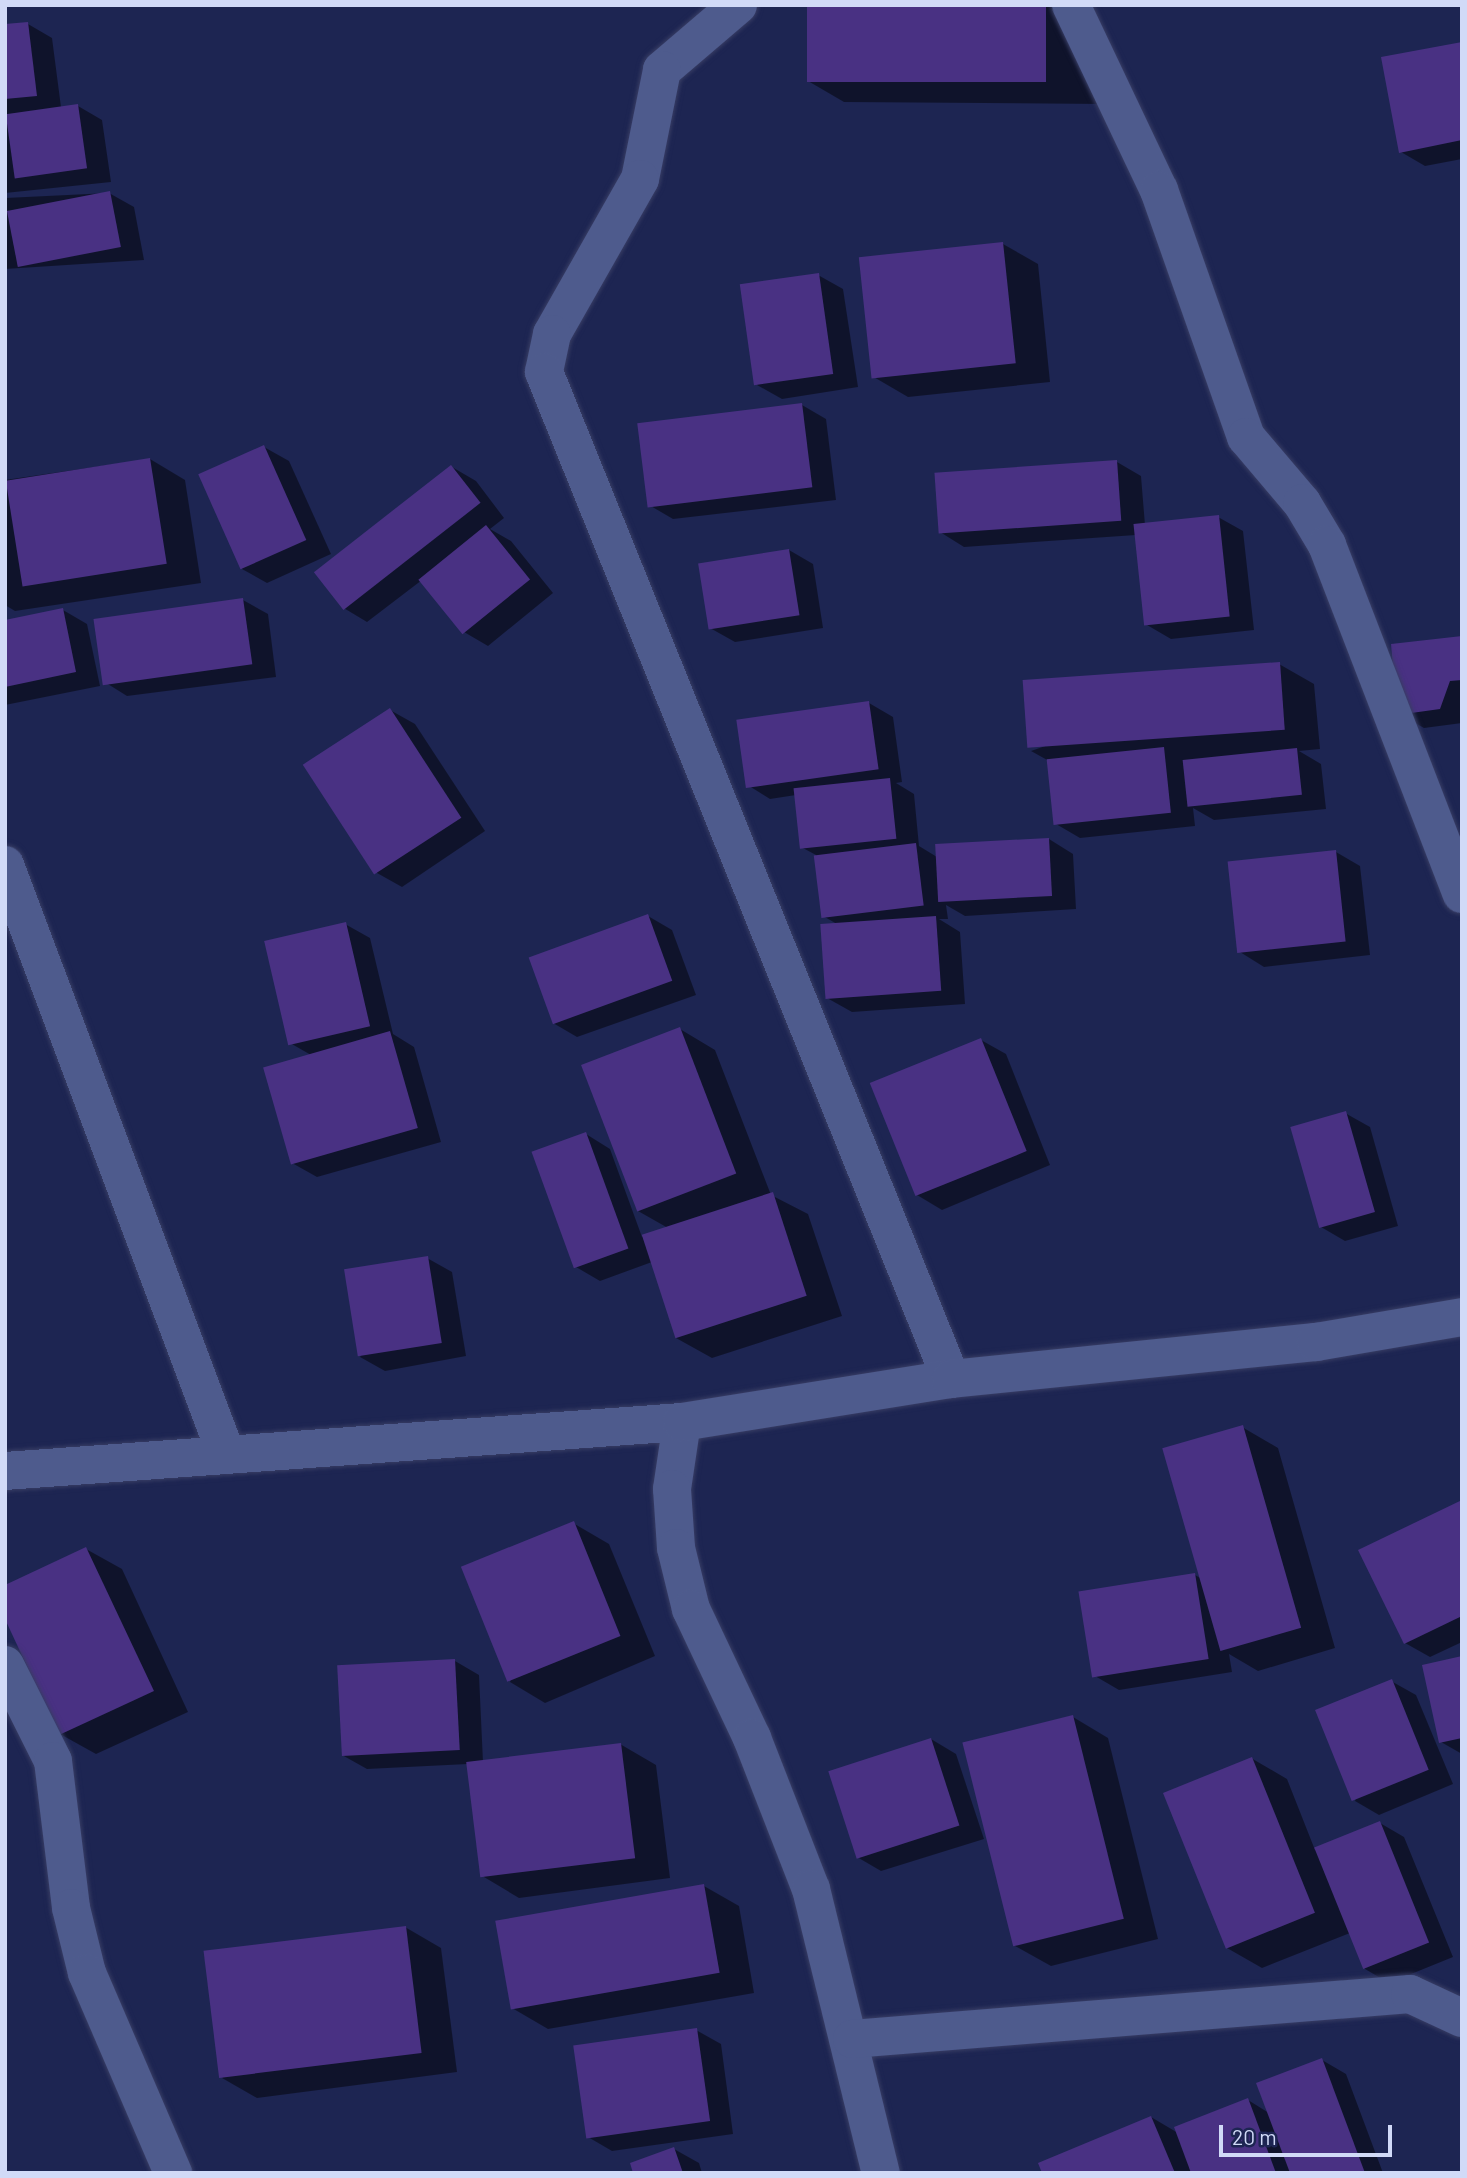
<!DOCTYPE html>
<style>
body{margin:0}
#map{position:relative;width:1467px;height:2178px;overflow:hidden;background:#1d2552;font-family:Barlow,sans-serif}
div>[style]{position:absolute}
.shadow>*{inset:0;background:#0007}
.building>*{inset:0;background:#493183;transform-origin:0 0}
.roads{filter:drop-shadow(0 0 2px #383d64) drop-shadow(0 0 2px #383d64)}
.minor>*{height:38px;margin:-19px;padding:0 19px;transform-origin:19px;border-radius:19px;background:#4e5b8d}
span{translate:-50% -50%;white-space:nowrap;text-align:center;line-height:1.15;-webkit-text-stroke:5px #1d2552;paint-order:stroke}
.frame{position:absolute;inset:0;border:7px solid #d1daf7;pointer-events:none}
.scale{position:absolute;left:1219px;top:2125px;width:173px;height:32px;box-sizing:border-box;border:4px solid #d1daf7;border-top:0;padding-left:9px;font-size:21px;line-height:24px;white-space:nowrap;color:#d1daf7;-webkit-text-stroke:5px #1d2552;paint-order:stroke}
</style>
<div id="map">
<div class="shadow">
<i style="clip-path:polygon(809px 5px,1074px 5px,1104px 104px,844px 102px,808px 81px)"></i>
<i style="clip-path:polygon(28px 24px,52px 38px,61px 107px,78px 106px,102px 120px,111px 182px,5px 193px,5px 26px)"></i>
<i style="clip-path:polygon(1462px 44px,1462px 159px,1425px 166px,1401px 152px)"></i>
<i style="clip-path:polygon(109px 193px,134px 207px,144px 260px,5px 269px,5px 198px)"></i>
<i style="clip-path:polygon(1003px 244px,1038px 264px,1050px 382px,908px 397px,872px 376px)"></i>
<i style="clip-path:polygon(818px 275px,843px 289px,858px 387px,782px 399px,757px 385px)"></i>
<i style="clip-path:polygon(802px 405px,826px 419px,836px 500px,673px 519px,649px 505px)"></i>
<i style="clip-path:polygon(264px 447px,289px 461px,331px 554px,267px 583px,242px 569px)"></i>
<i style="clip-path:polygon(150px 459px,185px 480px,201px 583px,15px 611px,5px 605px,5px 480px)"></i>
<i style="clip-path:polygon(1117px 462px,1141px 476px,1145px 525px,1218px 517px,1243px 531px,1254px 630px,1171px 639px,1147px 625px,1136px 535px,964px 547px,940px 532px)"></i>
<i style="clip-path:polygon(452px 467px,476px 481px,504px 518px,490px 529px,511px 541px,553px 593px,488px 646px,464px 632px,422px 580px,367px 622px,342px 607px)"></i>
<i style="clip-path:polygon(789px 550px,813px 564px,823px 628px,735px 642px,710px 628px)"></i>
<i style="clip-path:polygon(243px 600px,268px 614px,276px 677px,127px 696px,103px 681px)"></i>
<i style="clip-path:polygon(63px 610px,87px 624px,100px 686px,5px 705px,5px 622px)"></i>
<i style="clip-path:polygon(1462px 638px,1462px 723px,1424px 728px,1399px 714px)"></i>
<i style="clip-path:polygon(1279px 664px,1314px 684px,1320px 749px,1299px 751px,1321px 764px,1326px 809px,1214px 820px,1193px 808px,1195px 826px,1080px 838px,1056px 824px,1049px 761px,1031px 751px)"></i>
<i style="clip-path:polygon(869px 703px,893px 717px,902px 782px,896px 783px,914px 794px,919px 846px,937px 857px,1049px 839px,1073px 854px,1076px 909px,965px 916px,946px 905px,948px 919px,939px 919px,960px 932px,965px 1004px,852px 1012px,827px 998px,837px 924px,823px 916px,816px 855px,801px 847px,796px 795px,770px 799px,746px 784px)"></i>
<i style="clip-path:polygon(390px 710px,415px 724px,485px 831px,402px 887px,377px 873px)"></i>
<i style="clip-path:polygon(1336px 852px,1360px 866px,1370px 955px,1264px 967px,1240px 952px)"></i>
<i style="clip-path:polygon(648px 916px,672px 930px,696px 995px,577px 1037px,553px 1023px)"></i>
<i style="clip-path:polygon(345px 924px,370px 938px,393px 1034px,414px 1047px,441px 1142px,317px 1177px,292px 1163px,311px 1055px,290px 1043px)"></i>
<i style="clip-path:polygon(680px 1029px,715px 1050px,771px 1195px,808px 1214px,842px 1316px,712px 1358px,676px 1338px,652px 1262px,600px 1281px,576px 1267px,586px 1134px,610px 1149px,642px 1237px,668px 1228px,638px 1211px)"></i>
<i style="clip-path:polygon(981px 1040px,1006px 1054px,1050px 1165px,942px 1210px,917px 1195px)"></i>
<i style="clip-path:polygon(1345px 1113px,1370px 1127px,1398px 1226px,1345px 1241px,1321px 1227px)"></i>
<i style="clip-path:polygon(427px 1258px,452px 1272px,466px 1356px,385px 1371px,360px 1357px)"></i>
<i style="clip-path:polygon(1242px 1427px,1278px 1448px,1335px 1648px,1258px 1671px,1229px 1654px,1232px 1672px,1119px 1690px,1095px 1676px,1195px 1575px,1202px 1579px)"></i>
<i style="clip-path:polygon(1462px 1502px,1462px 1642px,1430px 1657px,1405px 1643px)"></i>
<i style="clip-path:polygon(573px 1523px,609px 1544px,655px 1656px,545px 1703px,510px 1682px)"></i>
<i style="clip-path:polygon(86px 1549px,122px 1569px,188px 1712px,96px 1754px,60px 1734px)"></i>
<i style="clip-path:polygon(1462px 1658px,1462px 1754px,1441px 1742px)"></i>
<i style="clip-path:polygon(455px 1661px,479px 1675px,483px 1762px,620px 1744px,656px 1765px,670px 1878px,519px 1898px,484px 1877px,468px 1764px,367px 1769px,342px 1755px)"></i>
<i style="clip-path:polygon(1391px 1681px,1416px 1695px,1453px 1784px,1379px 1815px,1355px 1801px)"></i>
<i style="clip-path:polygon(1073px 1717px,1108px 1738px,1158px 1939px,1051px 1966px,1015px 1946px)"></i>
<i style="clip-path:polygon(931px 1739px,956px 1754px,984px 1839px,881px 1871px,857px 1857px)"></i>
<i style="clip-path:polygon(1251px 1758px,1287px 1779px,1315px 1850px,1380px 1823px,1404px 1837px,1453px 1957px,1389px 1983px,1365px 1969px,1350px 1933px,1262px 1968px,1227px 1948px)"></i>
<i style="clip-path:polygon(704px 1886px,739px 1906px,754px 1993px,548px 2029px,512px 2008px)"></i>
<i style="clip-path:polygon(405px 1927px,441px 1948px,457px 2072px,257px 2098px,222px 2078px)"></i>
<i style="clip-path:polygon(696px 2030px,721px 2044px,733px 2134px,612px 2151px,588px 2137px)"></i>
<i style="clip-path:polygon(1322px 2060px,1346px 2074px,1383px 2173px,1043px 2173px,1151px 2117px,1178px 2133px,1248px 2100px,1269px 2113px)"></i>
<i style="clip-path:polygon(674px 2149px,699px 2163px,702px 2173px,635px 2173px)"></i>
</div>
<div class="building">
<i style="left:807px;top:5px;width:239px;height:77px"></i>
<i style="clip-path:polygon(28px 22px,37px 96px,5px 99px,5px 24px)"></i>
<i style="clip-path:polygon(1462px 42px,1462px 140px,1399px 153px,1381px 57px)"></i>
<i style="left:78px;top:104px;width:65px;height:73px;rotate:82deg"></i>
<i style="left:110px;top:191px;width:57px;height:105px;rotate:79deg"></i>
<i style="left:1003px;top:242px;width:122px;height:145px;rotate:84deg"></i>
<i style="left:819px;top:273px;width:102px;height:80px;rotate:82deg"></i>
<i style="left:802px;top:403px;width:85px;height:166px;rotate:83deg"></i>
<i style="left:264px;top:445px;width:104px;height:72px;rotate:66deg"></i>
<i style="left:150px;top:458px;width:107px;height:146px;rotate:81deg"></i>
<i style="left:1117px;top:460px;width:61px;height:183px;rotate:86deg"></i>
<i style="left:451px;top:465px;width:48px;height:174px;rotate:52deg"></i>
<i style="left:1219px;top:515px;width:102px;height:86px;rotate:84deg"></i>
<i style="left:486px;top:525px;width:70px;height:87px;rotate:51deg"></i>
<i style="left:789px;top:549px;width:67px;height:92px;rotate:81deg"></i>
<i style="left:243px;top:598px;width:67px;height:151px;rotate:82deg"></i>
<i style="clip-path:polygon(63px 608px,76px 672px,5px 687px,5px 620px)"></i>
<i style="clip-path:polygon(1462px 636px,1462px 680px,1450px 681px,1440px 709px,1397px 715px,1391px 644px)"></i>
<i style="left:1280px;top:662px;width:68px;height:258px;rotate:86deg"></i>
<i style="left:869px;top:701px;width:69px;height:134px;rotate:82deg"></i>
<i style="left:390px;top:708px;width:131px;height:104px;rotate:57deg"></i>
<i style="left:1164px;top:747px;width:66px;height:118px;rotate:84deg"></i>
<i style="left:1297px;top:748px;width:47px;height:115px;rotate:84deg"></i>
<i style="left:890px;top:778px;width:61px;height:97px;rotate:84deg"></i>
<i style="left:1049px;top:838px;width:58px;height:114px;rotate:87deg"></i>
<i style="left:916px;top:843px;width:63px;height:103px;rotate:83deg"></i>
<i style="left:1336px;top:850px;width:92px;height:109px;rotate:84deg"></i>
<i style="left:648px;top:914px;width:71px;height:127px;rotate:70deg"></i>
<i style="left:936px;top:916px;width:75px;height:116px;rotate:86deg"></i>
<i style="left:346px;top:922px;width:107px;height:84px;rotate:77deg"></i>
<i style="left:680px;top:1027px;width:157px;height:106px;rotate:69deg"></i>
<i style="left:390px;top:1031px;width:101px;height:132px;rotate:74deg"></i>
<i style="left:981px;top:1038px;width:122px;height:120px;rotate:68deg"></i>
<i style="left:1346px;top:1111px;width:105px;height:58px;rotate:74deg"></i>
<i style="left:586px;top:1132px;width:124px;height:58px;rotate:70deg"></i>
<i style="left:773px;top:1192px;width:109px;height:138px;rotate:72deg"></i>
<i style="left:428px;top:1256px;width:88px;height:85px;rotate:81deg"></i>
<i style="left:1243px;top:1425px;width:211px;height:84px;rotate:74deg"></i>
<i style="clip-path:polygon(1462px 1500px,1462px 1616px,1404px 1644px,1358px 1550px)"></i>
<i style="left:574px;top:1521px;width:124px;height:122px;rotate:68deg"></i>
<i style="clip-path:polygon(86px 1547px,154px 1691px,59px 1735px,5px 1619px,5px 1585px)"></i>
<i style="left:1195px;top:1573px;width:87px;height:118px;rotate:81deg"></i>
<i style="clip-path:polygon(1462px 1656px,1462px 1738px,1439px 1743px,1422px 1665px)"></i>
<i style="left:455px;top:1659px;width:91px;height:118px;rotate:87deg"></i>
<i style="left:1392px;top:1679px;width:98px;height:83px;rotate:68deg"></i>
<i style="left:1073px;top:1715px;width:210px;height:114px;rotate:76deg"></i>
<i style="left:931px;top:1738px;width:92px;height:108px;rotate:72deg"></i>
<i style="left:621px;top:1743px;width:116px;height:156px;rotate:83deg"></i>
<i style="left:1252px;top:1757px;width:168px;height:96px;rotate:68deg"></i>
<i style="left:1380px;top:1821px;width:131px;height:71px;rotate:68deg"></i>
<i style="left:704px;top:1884px;width:90px;height:212px;rotate:80deg"></i>
<i style="left:406px;top:1926px;width:128px;height:204px;rotate:83deg"></i>
<i style="left:697px;top:2028px;width:94px;height:125px;rotate:82deg"></i>
<i style="clip-path:polygon(1322px 2058px,1365px 2173px,1290px 2173px,1256px 2083px)"></i>
<i style="clip-path:polygon(1248px 2098px,1276px 2173px,1191px 2173px,1174px 2127px)"></i>
<i style="clip-path:polygon(1151px 2116px,1175px 2173px,1042px 2173px,1038px 2163px)"></i>
<i style="clip-path:polygon(674px 2147px,683px 2173px,633px 2173px,630px 2163px)"></i>
</div>
<div class="roads">
<div class="minor">
<i style="left:738px;top:5px;width:100px;rotate:139.5deg"></i>
<i style="left:662px;top:70px;width:111px;rotate:101.4deg"></i>
<i style="left:640px;top:179px;width:178px;rotate:119.6deg"></i>
<i style="left:552px;top:334px;width:39px;rotate:102deg"></i>
<i style="left:544px;top:372px;width:1086px;rotate:67.99deg"></i>
<i style="left:1071px;top:5px;width:205px;rotate:64.6deg"></i>
<i style="left:1159px;top:190px;width:262px;rotate:70.6deg"></i>
<i style="left:1246px;top:437px;width:87px;rotate:49.7deg"></i>
<i style="left:1302px;top:503px;width:49px;rotate:59.2deg"></i>
<i style="left:1327px;top:545px;width:374px;rotate:68.9deg"></i>
<i style="left:5px;top:865px;width:629px;rotate:69.43deg"></i>
<i style="left:682px;top:1422px;width:68px;rotate:98.5deg"></i>
<i style="left:672px;top:1489px;width:59px;rotate:86.1deg"></i>
<i style="left:676px;top:1548px;width:63px;rotate:76.2deg"></i>
<i style="left:691px;top:1609px;width:143px;rotate:64.7deg"></i>
<i style="left:752px;top:1738px;width:162px;rotate:68.7deg"></i>
<i style="left:811px;top:1889px;width:292px;rotate:76.2deg"></i>
<i style="left:5px;top:1471px;width:679px;rotate:-4.14deg"></i>
<i style="left:682px;top:1422px;width:272px;rotate:-9.1deg"></i>
<i style="left:951px;top:1379px;width:367px;rotate:-5.8deg"></i>
<i style="left:1316px;top:1342px;width:148px;rotate:-9.7deg"></i>
<i style="left:5px;top:1665px;width:107px;rotate:63.4deg"></i>
<i style="left:53px;top:1761px;width:148px;rotate:83deg"></i>
<i style="left:71px;top:1908px;width:67px;rotate:76.2deg"></i>
<i style="left:87px;top:1973px;width:218px;rotate:66.7deg"></i>
<i style="left:852px;top:2039px;width:560px;rotate:-4.61deg"></i>
<i style="left:1410px;top:1994px;width:57px;rotate:24.8deg"></i>
</div>
</div>
<div class="frame"></div>
<div class="scale">20 m</div>
</div>
